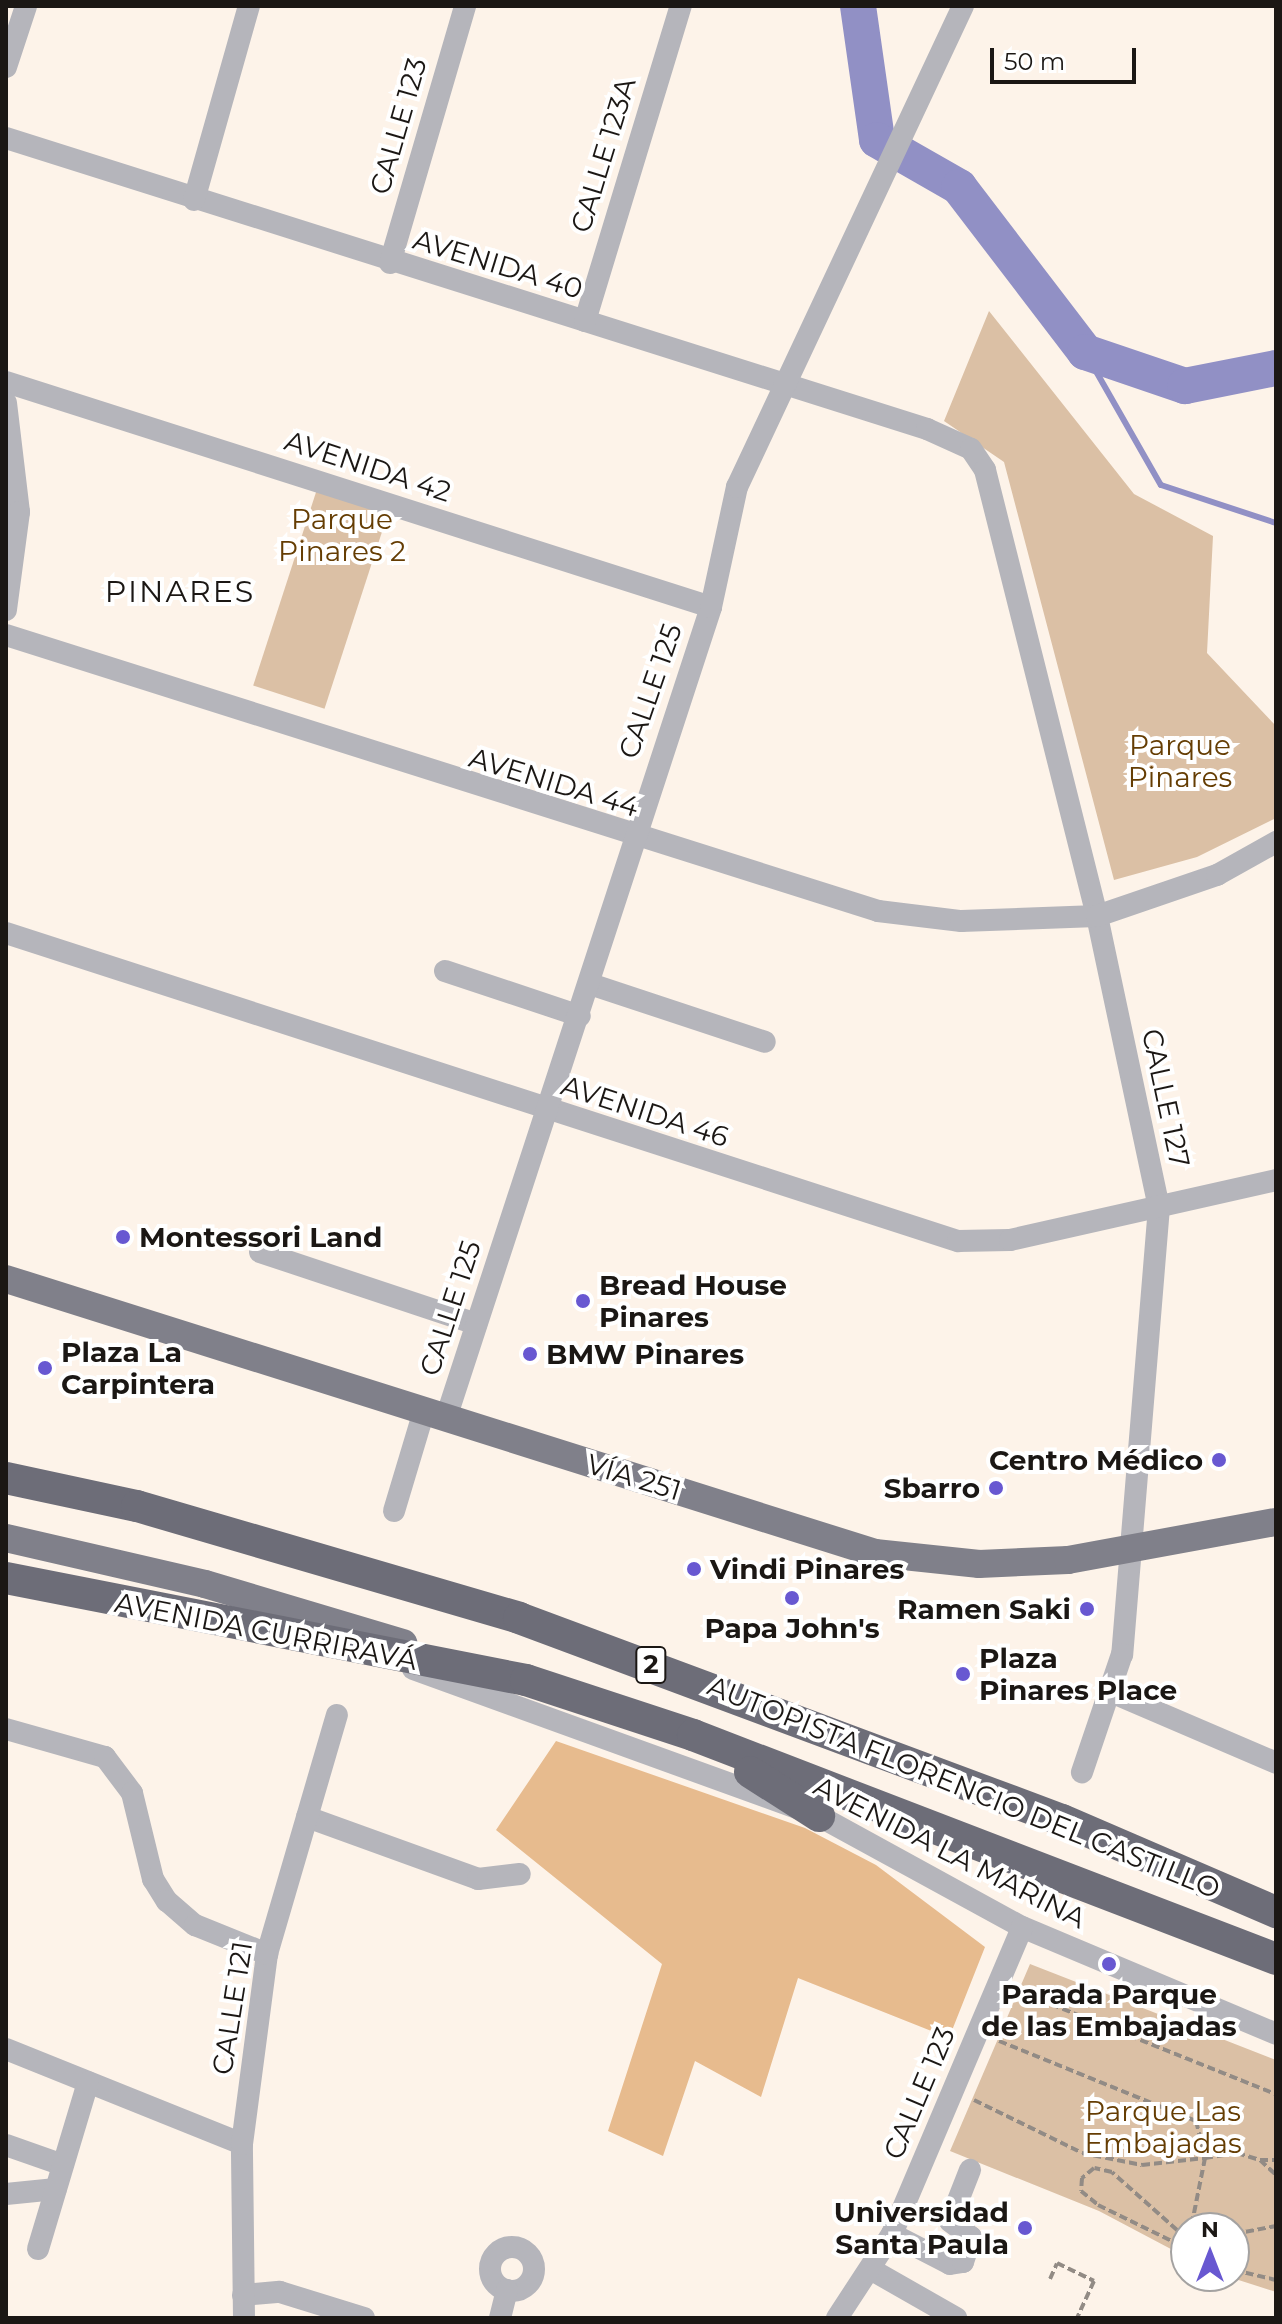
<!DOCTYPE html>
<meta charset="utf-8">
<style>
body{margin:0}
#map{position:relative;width:1282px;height:2324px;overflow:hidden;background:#fdf3e9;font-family:Montserrat,sans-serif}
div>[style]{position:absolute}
.green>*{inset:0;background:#dbc0a5;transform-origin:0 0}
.forest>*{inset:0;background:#e7bb8e}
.stream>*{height:6px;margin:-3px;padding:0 3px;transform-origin:3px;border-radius:3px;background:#9190c5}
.river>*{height:36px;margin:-18px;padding:0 18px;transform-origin:18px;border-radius:18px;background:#9190c5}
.path>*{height:4px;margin-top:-2px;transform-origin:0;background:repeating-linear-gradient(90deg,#928b85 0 8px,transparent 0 12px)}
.minor>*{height:22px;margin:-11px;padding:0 11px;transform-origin:11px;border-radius:11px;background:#b5b5bb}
.minor>.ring{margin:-11px;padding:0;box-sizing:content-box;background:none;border:22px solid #b5b5bb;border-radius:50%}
.major>*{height:28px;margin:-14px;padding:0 14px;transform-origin:14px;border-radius:14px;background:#80808a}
.highway>*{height:32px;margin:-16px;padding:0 16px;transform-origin:16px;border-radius:16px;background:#6d6d78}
.dots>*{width:22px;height:22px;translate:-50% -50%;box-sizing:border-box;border:4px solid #fff;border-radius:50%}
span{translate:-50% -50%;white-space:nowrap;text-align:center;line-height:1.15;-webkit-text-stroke:8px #fff;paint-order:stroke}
.shield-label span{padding:2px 6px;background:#fff;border:2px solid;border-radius:6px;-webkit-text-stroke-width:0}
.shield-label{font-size:26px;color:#1b1714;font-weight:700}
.street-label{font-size:28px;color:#1b1714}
.park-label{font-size:28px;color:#653d03}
.poi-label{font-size:28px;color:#1b1714;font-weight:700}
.left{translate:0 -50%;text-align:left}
.right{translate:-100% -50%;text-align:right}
.neighbourhood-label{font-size:30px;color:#1b1714;letter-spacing:2px}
.frame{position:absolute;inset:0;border:8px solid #1b1714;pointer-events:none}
.north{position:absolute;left:1170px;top:2212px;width:80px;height:80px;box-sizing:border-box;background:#fff;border:2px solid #a4a2a1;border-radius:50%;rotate:0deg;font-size:22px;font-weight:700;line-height:32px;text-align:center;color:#1b1714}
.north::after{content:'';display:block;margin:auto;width:28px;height:36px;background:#6858d1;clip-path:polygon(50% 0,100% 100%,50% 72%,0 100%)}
.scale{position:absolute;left:990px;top:48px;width:146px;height:36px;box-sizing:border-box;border:4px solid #1b1714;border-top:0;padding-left:10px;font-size:24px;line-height:28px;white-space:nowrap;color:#1b1714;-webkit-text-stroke:6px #fff;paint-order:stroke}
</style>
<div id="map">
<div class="green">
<i style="clip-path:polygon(989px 311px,1134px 494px,1213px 536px,1207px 653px,1276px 726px,1276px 818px,1197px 857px,1114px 880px,1004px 462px,944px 421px)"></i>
<i style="left:319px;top:483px;width:75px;height:213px;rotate:18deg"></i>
<i style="clip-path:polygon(1030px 1964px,1276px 2060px,1276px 2292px,1226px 2276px,1234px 2276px,1234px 2228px,1186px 2228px,1186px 2257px,1099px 2211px,950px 2151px)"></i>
</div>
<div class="forest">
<i style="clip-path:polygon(556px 1741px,805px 1828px,876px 1865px,985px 1947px,949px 2038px,798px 1978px,761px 2097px,695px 2061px,663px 2156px,608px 2131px,662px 1964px,496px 1830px)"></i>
</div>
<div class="stream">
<i style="left:1085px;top:352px;width:153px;rotate:60.3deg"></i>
<i style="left:1161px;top:485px;width:121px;rotate:18.3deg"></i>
</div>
<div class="river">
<i style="left:858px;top:6px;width:135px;rotate:81.9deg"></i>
<i style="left:877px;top:140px;width:95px;rotate:29.8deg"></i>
<i style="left:959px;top:187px;width:208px;rotate:52.6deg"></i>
<i style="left:1085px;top:352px;width:106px;rotate:18.8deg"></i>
<i style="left:1185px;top:386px;width:93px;rotate:-11.2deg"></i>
</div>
<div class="path">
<i style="left:1018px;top:1991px;width:278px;rotate:21.8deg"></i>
<i style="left:999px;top:2041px;width:213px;rotate:22.1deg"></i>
<i style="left:1196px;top:2121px;width:38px;rotate:76deg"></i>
<i style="left:1205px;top:2158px;width:32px;rotate:-9deg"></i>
<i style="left:1237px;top:2153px;width:24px;rotate:17deg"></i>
<i style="left:1260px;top:2160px;width:22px;rotate:43deg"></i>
<i style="left:974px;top:2100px;width:120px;rotate:26.1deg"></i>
<i style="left:1082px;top:2153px;width:61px;rotate:11.3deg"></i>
<i style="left:1142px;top:2165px;width:63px;rotate:-6.3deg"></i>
<i style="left:1205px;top:2158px;width:71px;rotate:101.3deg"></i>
<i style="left:1260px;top:2160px;width:16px"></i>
<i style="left:1234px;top:2234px;width:43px;rotate:-10.8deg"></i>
<i style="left:1186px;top:2238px;width:99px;rotate:-138.3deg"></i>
<i style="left:1112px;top:2172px;width:18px;rotate:-167deg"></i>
<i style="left:1094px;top:2168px;width:16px;rotate:140deg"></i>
<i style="left:1082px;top:2178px;width:13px;rotate:94deg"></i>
<i style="left:1081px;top:2191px;width:22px;rotate:39deg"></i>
<i style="left:1098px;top:2205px;width:98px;rotate:26deg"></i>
<i style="left:1234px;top:2270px;width:43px;rotate:13.4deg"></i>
<i style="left:1050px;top:2279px;width:17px;rotate:-66deg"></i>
<i style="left:1057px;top:2263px;width:41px;rotate:25.9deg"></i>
<i style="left:1094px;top:2281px;width:41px;rotate:114.7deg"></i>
</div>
<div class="minor">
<i style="left:6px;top:67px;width:64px;rotate:-71.8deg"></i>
<i style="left:6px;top:138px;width:966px;rotate:17.53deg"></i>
<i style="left:927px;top:429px;width:48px;rotate:24.4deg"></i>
<i style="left:971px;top:449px;width:25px;rotate:56deg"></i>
<i style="left:985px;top:470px;width:460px;rotate:75.9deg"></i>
<i style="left:1097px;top:916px;width:298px;rotate:78deg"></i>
<i style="left:1159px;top:1207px;width:449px;rotate:94.7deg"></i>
<i style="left:1122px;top:1654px;width:125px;rotate:108.7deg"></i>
<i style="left:194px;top:200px;width:202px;rotate:-74.2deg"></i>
<i style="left:390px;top:263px;width:268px;rotate:-73.7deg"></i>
<i style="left:585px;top:321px;width:329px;rotate:-73.1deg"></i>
<i style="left:6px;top:382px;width:740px;rotate:17.7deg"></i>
<i style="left:6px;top:403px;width:110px;rotate:83.2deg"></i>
<i style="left:19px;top:512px;width:99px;rotate:97.6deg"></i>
<i style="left:6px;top:635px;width:915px;rotate:17.56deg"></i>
<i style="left:878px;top:911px;width:84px;rotate:6.9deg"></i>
<i style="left:961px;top:921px;width:136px;rotate:-2.1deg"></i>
<i style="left:1097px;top:916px;width:127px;rotate:-18.9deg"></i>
<i style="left:1217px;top:875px;width:68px;rotate:-29.2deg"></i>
<i style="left:6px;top:933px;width:1001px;rotate:17.93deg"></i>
<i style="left:958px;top:1241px;width:52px;rotate:-1.1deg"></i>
<i style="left:1010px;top:1240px;width:273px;rotate:-12.7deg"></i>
<i style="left:445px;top:971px;width:142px;rotate:18.4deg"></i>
<i style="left:590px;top:984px;width:184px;rotate:18.3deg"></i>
<i style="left:260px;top:1252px;width:228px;rotate:18.4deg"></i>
<i style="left:446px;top:1418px;width:853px;rotate:-71.9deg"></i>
<i style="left:711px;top:607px;width:123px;rotate:-77.8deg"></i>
<i style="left:737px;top:487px;width:531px;rotate:-64.83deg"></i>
<i style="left:394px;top:1511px;width:104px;rotate:-73.3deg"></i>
<i style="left:413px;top:1669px;width:432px;rotate:19.9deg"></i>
<i style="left:819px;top:1816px;width:231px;rotate:28.7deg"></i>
<i style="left:1022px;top:1927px;width:276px;rotate:22.8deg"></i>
<i style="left:1113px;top:1693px;width:177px;rotate:23.2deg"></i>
<i style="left:6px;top:1729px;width:103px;rotate:15.8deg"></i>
<i style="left:105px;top:1757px;width:45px;rotate:53.1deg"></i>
<i style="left:132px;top:1793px;width:89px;rotate:76.3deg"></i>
<i style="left:153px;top:1879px;width:26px;rotate:58deg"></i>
<i style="left:167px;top:1901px;width:37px;rotate:41deg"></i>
<i style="left:195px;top:1925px;width:78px;rotate:21.9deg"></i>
<i style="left:307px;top:1817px;width:182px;rotate:19.9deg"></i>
<i style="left:478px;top:1879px;width:42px;rotate:-6.8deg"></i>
<i style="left:6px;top:2049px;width:254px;rotate:21.9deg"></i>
<i style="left:6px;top:2145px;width:60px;rotate:19.3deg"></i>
<i style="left:6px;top:2194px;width:50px;rotate:-5.7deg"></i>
<i style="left:892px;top:2234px;width:65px;rotate:27.3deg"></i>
<i style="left:950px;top:2264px;width:13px;rotate:-9deg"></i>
<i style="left:963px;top:2262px;width:26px;rotate:-72deg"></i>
<i style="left:971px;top:2237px;width:26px;rotate:-143deg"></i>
<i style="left:950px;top:2221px;width:55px;rotate:-68.6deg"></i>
<i class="ring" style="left:490px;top:2247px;width:22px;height:22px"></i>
<i style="left:38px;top:2249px;width:174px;rotate:-73.3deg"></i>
<i style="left:872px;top:2270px;width:97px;rotate:29.7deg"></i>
<i style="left:243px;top:2295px;width:37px;rotate:-5deg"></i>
<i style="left:280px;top:2292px;width:88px;rotate:17.2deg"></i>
<i style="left:244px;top:2318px;width:174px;rotate:-90.7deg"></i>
<i style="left:242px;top:2144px;width:192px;rotate:-82.5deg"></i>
<i style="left:267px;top:1954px;width:249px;rotate:-73.7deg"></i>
<i style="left:500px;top:2318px;width:29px;rotate:-76deg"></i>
<i style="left:837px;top:2318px;width:100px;rotate:-56.8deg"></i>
<i style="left:892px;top:2234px;width:333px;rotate:-67deg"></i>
</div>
<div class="major">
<i style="left:6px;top:1279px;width:911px;rotate:17.5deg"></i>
<i style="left:875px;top:1553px;width:105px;rotate:6deg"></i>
<i style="left:979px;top:1564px;width:89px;rotate:-2.6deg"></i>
<i style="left:1068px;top:1560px;width:211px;rotate:-10.4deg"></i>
<i style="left:6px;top:1538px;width:204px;rotate:13deg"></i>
<i style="left:205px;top:1584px;width:207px;rotate:16.6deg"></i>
</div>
<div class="highway">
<i style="left:6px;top:1478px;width:134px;rotate:12.1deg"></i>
<i style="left:137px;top:1506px;width:398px;rotate:16.3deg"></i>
<i style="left:519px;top:1618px;width:579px;rotate:20.41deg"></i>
<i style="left:1062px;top:1820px;width:233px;rotate:23.3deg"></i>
<i style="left:6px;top:1578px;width:530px;rotate:11.1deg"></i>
<i style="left:526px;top:1680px;width:176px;rotate:18.2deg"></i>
<i style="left:693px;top:1735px;width:625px;rotate:21.02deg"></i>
<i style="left:750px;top:1772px;width:82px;rotate:32.5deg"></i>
</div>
<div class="dots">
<i style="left:123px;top:1237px;background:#6858d1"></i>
<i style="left:583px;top:1301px;background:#6858d1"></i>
<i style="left:530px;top:1354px;background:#6858d1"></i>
<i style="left:45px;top:1368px;background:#6858d1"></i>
<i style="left:1219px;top:1460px;background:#6858d1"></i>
<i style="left:996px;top:1488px;background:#6858d1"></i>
<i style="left:694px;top:1569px;background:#6858d1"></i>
<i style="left:792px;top:1598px;background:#6858d1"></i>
<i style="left:1087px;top:1609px;background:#6858d1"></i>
<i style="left:963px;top:1674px;background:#6858d1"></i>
<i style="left:1109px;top:1964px;background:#6858d1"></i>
<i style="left:1025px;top:2228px;background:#6858d1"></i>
</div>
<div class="shield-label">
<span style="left:651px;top:1665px">2</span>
</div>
<div class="street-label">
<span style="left:398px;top:126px;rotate:-74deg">CALLE 123</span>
<span style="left:603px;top:155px;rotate:-73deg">CALLE 123A</span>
<span style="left:498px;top:264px;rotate:17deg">AVENIDA 40</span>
<span style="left:368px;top:466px;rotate:18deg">AVENIDA 42</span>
<span style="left:650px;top:691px;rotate:-71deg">CALLE 125</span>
<span style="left:554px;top:782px;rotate:17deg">AVENIDA 44</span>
<span style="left:1166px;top:1098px;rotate:78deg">CALLE 127</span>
<span style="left:645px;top:1111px;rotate:18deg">AVENIDA 46</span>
<span style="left:450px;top:1308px;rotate:-72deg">CALLE 125</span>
<span style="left:634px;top:1477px;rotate:17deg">VÍA 251</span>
<span style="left:266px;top:1631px;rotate:11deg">AVENIDA CURRIRAVÁ</span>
<span style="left:964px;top:1787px;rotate:22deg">AUTOPISTA FLORENCIO DEL CASTILLO</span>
<span style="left:950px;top:1852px;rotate:27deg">AVENIDA LA MARINA</span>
<span style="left:232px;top:2008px;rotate:-81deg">CALLE 121</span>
<span style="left:919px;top:2093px;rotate:-67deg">CALLE 123</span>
</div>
<div class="park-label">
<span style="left:342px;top:535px">Parque<br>Pinares 2</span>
<span style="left:1180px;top:761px">Parque<br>Pinares</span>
<span style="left:1163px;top:2127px">Parque Las<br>Embajadas</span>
</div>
<div class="poi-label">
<span class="left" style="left:139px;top:1237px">Montessori Land</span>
<span class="left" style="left:599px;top:1301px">Bread House<br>Pinares</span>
<span class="left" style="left:61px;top:1368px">Plaza La<br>Carpintera</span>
<span class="left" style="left:546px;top:1354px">BMW Pinares</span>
<span class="right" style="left:1203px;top:1460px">Centro Médico</span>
<span class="right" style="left:980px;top:1488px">Sbarro</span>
<span class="left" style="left:710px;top:1569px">Vindi Pinares</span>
<span class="right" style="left:1071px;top:1609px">Ramen Saki</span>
<span style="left:792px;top:1628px">Papa John's</span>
<span class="left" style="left:979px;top:1674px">Plaza<br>Pinares Place</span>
<span style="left:1109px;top:2010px">Parada Parque<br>de las Embajadas</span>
<span class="right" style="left:1009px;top:2228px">Universidad<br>Santa Paula</span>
</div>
<div class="neighbourhood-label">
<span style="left:180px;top:592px">PINARES</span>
</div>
<div class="frame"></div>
<div class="north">N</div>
<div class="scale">50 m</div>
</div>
